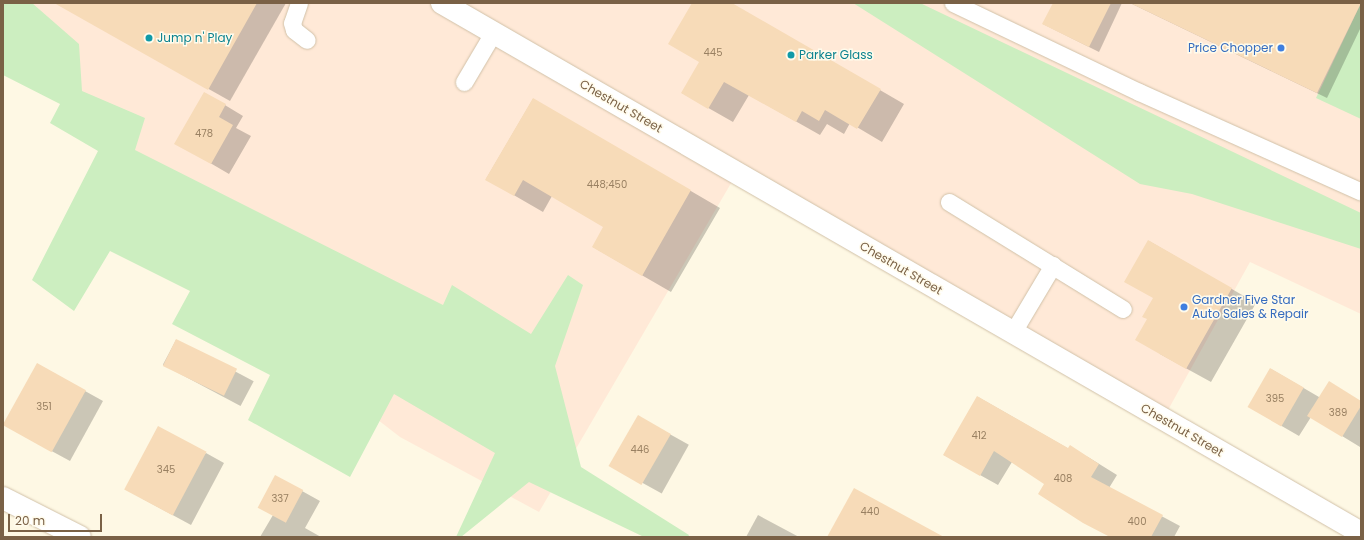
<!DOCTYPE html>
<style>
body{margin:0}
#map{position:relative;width:1364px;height:540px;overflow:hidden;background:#fef8e4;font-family:Poppins,sans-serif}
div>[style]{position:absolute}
.commercial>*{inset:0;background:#ffe9d7}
.green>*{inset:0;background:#cceec0}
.shadow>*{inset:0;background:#0003;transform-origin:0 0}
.building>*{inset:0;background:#f7dbb8;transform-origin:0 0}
.roads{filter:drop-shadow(0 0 1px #d1c1a8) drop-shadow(0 0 1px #d1c1a8)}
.service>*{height:17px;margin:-8.5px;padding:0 8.5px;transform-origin:8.5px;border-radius:8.5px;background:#fff}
.tertiary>*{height:22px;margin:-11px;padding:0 11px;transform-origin:11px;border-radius:11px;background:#fff}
.dots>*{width:11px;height:11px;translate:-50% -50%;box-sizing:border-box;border:2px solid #fffbec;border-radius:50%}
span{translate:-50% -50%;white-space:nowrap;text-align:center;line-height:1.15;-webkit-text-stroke:3px #fffbec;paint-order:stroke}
.number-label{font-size:10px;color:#998062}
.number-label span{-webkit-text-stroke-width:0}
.culture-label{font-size:12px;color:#0d838f}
.left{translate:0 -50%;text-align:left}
.shop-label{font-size:12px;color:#366cbe}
.right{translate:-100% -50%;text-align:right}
.street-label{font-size:12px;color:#7a6146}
.frame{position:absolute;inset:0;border:4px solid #7a6146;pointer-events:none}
.scale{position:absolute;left:8px;top:514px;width:94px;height:18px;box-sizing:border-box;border:2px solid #7a6146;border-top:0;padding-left:5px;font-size:12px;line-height:14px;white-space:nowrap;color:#7a6146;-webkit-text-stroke:3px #fffbec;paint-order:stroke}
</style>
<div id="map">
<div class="commercial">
<i style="clip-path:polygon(3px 3px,1361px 3px,1361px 314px,1250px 262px,1163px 419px,737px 173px,539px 512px,400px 437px,280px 344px)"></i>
</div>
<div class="green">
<i style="clip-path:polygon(3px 3px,32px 3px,79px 44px,82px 91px,145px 118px,135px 150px,443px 305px,452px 285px,531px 334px,568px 275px,583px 285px,555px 366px,581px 467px,689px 535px,688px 537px,644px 537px,529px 482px,461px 537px,456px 537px,495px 453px,394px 394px,350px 477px,248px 420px,270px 375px,172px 324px,190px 291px,110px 251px,74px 311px,32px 280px,98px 151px,50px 123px,60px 104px,3px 75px)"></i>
<i style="clip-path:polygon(853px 3px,920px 3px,1361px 213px,1361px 249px,1192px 194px,1140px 184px)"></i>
<i style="clip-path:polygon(1361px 3px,1361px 119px,1316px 98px)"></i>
</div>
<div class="shadow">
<i style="clip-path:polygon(56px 3px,286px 3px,230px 101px)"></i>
<i style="clip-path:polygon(694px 3px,730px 3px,904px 104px,882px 142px,850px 123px,844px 134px,827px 124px,820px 135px,749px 95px,733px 122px,682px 93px,701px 62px)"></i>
<i style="clip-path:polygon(1054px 3px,1122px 3px,1099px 52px,1043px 24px)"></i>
<i style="clip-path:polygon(1130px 3px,1361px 3px,1361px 27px,1327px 98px)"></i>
<i style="clip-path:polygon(205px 93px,243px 116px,236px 128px,251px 136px,229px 174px,176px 143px)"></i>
<i style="clip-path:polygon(533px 99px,720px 208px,671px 292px,593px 247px,605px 227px,552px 196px,543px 212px,486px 179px)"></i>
<i style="clip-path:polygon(1149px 241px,1256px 303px,1211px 382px,1160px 354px,1148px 319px,1154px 298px)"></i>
<i style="left:176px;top:340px;width:88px;height:28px;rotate:28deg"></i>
<i style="clip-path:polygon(1271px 369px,1319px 397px,1361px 401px,1360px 447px,1311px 417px,1299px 436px,1249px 407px)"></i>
<i style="clip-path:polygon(85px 391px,103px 401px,70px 461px,22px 435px)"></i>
<i style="clip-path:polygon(978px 397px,1069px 449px,1088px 457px,1117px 475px,1109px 488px,1180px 526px,1174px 537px,1110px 537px,1046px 483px,1012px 462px,998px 485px,944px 455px)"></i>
<i style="left:639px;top:417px;width:57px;height:56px;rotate:29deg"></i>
<i style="clip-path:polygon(206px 453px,224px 463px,191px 525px,143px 499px)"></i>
<i style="clip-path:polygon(275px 476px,320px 501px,305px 528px,321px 537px,260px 537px,273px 515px)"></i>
<i style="clip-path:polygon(758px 515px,799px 537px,746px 537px)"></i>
</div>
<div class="building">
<i style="clip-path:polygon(54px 3px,257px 3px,208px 90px)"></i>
<i style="clip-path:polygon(692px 3px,732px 3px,881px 89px,857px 129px,825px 110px,819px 121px,802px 111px,796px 122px,724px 82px,708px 109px,681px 93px,699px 62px,668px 44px)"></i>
<i style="clip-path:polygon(1053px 3px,1111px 3px,1089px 47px,1042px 24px)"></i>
<i style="clip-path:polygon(1130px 3px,1361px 3px,1317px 93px)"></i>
<i style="clip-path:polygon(204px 92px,226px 104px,219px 117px,233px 125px,211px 164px,174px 144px)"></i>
<i style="clip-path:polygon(533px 98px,691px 190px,642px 276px,592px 247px,603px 227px,523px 180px,514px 196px,485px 180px)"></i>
<i style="clip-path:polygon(1148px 240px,1232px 288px,1186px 369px,1135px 340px,1147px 319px,1142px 317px,1153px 298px,1124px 282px)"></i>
<i style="left:176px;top:339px;width:68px;height:30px;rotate:26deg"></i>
<i style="left:37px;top:363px;width:56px;height:71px;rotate:29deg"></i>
<i style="left:1270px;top:368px;width:39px;height:45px;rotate:30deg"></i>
<i style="clip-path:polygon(1329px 381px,1361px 401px,1361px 406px,1342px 437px,1307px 416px)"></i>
<i style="clip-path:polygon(977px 396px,1068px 448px,1070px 445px,1099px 464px,1091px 477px,1163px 515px,1151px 537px,1110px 537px,1083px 523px,1038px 494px,1044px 484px,994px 451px,980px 476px,943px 455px)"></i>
<i style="left:638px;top:415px;width:38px;height:59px;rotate:30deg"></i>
<i style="left:158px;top:426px;width:55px;height:72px;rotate:28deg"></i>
<i style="left:275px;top:475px;width:32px;height:37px;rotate:28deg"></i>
<i style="clip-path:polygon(854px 488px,944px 537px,827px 537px)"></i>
</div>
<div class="roads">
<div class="service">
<i style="left:299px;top:3px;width:21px;rotate:109deg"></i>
<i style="left:292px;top:23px;width:7px;rotate:74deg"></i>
<i style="left:294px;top:30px;width:16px;rotate:38deg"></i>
<i style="left:953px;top:3px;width:206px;rotate:25.6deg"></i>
<i style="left:1139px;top:92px;width:243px;rotate:24.2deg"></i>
<i style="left:464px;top:82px;width:57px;rotate:-59.4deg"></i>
<i style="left:949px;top:202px;width:204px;rotate:31.6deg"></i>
<i style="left:1013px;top:332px;width:78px;rotate:-59.2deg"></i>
</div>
<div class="tertiary">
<i style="left:442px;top:3px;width:1061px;rotate:29.97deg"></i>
<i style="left:3px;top:498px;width:86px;rotate:26.9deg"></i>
</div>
</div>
<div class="dots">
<i style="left:149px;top:38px;background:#0f9aa8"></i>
<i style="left:1281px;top:48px;background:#3f7fe0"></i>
<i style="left:791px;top:55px;background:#0f9aa8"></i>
<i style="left:1184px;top:307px;background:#3f7fe0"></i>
</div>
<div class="number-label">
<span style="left:713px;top:53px">445</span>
<span style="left:204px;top:134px">478</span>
<span style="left:607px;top:185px">448;450</span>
<span style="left:1275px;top:399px">395</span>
<span style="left:44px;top:407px">351</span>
<span style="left:1338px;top:413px">389</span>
<span style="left:979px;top:436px">412</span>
<span style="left:640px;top:450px">446</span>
<span style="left:166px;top:470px">345</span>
<span style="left:1063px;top:479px">408</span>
<span style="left:280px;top:499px">337</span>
<span style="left:870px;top:512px">440</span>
<span style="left:1137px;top:522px">400</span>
</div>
<div class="culture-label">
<span class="left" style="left:157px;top:38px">Jump n' Play</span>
<span class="left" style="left:799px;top:55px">Parker Glass</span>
</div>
<div class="shop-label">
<span class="right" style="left:1273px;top:48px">Price Chopper</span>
<span class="left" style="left:1192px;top:307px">Gardner Five Star<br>Auto Sales &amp; Repair</span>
</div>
<div class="street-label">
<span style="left:621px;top:106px;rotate:30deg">Chestnut Street</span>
<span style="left:901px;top:268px;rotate:30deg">Chestnut Street</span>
<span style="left:1182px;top:430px;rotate:30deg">Chestnut Street</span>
</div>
<div class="frame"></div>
<div class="scale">20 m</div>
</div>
